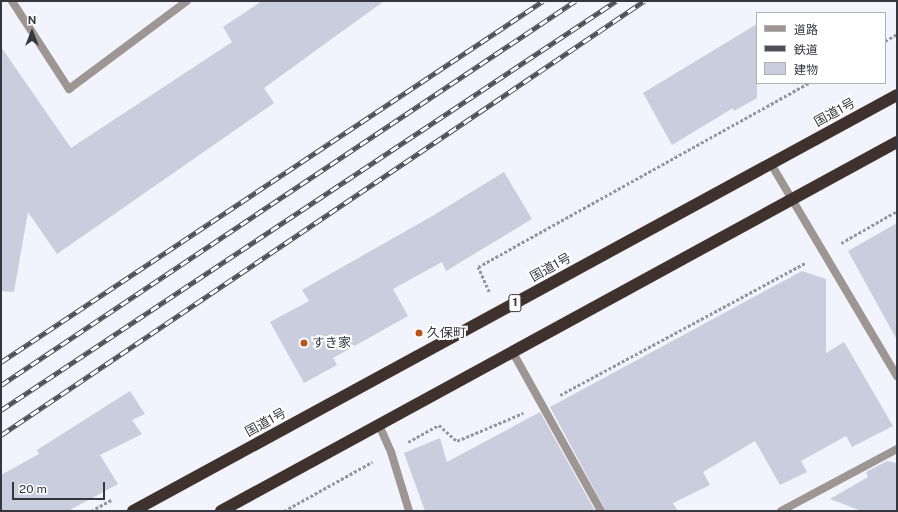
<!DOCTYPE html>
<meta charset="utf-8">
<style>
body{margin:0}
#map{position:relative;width:898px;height:512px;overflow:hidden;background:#f1f3fd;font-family:"Public Sans","Noto Sans JP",sans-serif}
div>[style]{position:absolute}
.building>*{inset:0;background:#c9cddd}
.path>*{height:2.5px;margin-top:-1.25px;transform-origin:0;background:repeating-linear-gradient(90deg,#94959e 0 3px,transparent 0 5px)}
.lane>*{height:8px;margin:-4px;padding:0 4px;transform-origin:4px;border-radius:4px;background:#9d9692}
.street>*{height:8px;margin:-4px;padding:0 4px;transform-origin:4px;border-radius:4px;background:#9d9692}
.highway>*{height:12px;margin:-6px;padding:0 6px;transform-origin:6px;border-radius:6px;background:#3f312b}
.rail>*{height:4.5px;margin-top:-2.25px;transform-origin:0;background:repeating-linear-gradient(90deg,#fff 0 9px,#4c4d55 0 18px);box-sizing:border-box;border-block:1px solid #4c4d55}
.dots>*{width:11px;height:11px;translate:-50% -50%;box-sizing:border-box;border:2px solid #fff;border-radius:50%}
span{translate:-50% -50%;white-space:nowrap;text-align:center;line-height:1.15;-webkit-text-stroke:4px #fff;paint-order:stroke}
.shield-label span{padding:1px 3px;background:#fff;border:1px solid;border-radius:3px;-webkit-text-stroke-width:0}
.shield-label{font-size:12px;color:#36373e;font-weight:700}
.street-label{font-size:13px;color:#36373e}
.poi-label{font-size:13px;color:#36373e}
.left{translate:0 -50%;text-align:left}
.frame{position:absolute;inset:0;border:2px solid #36373e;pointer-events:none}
.legend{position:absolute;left:756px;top:12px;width:130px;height:72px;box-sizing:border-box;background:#fff;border:1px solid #afafb2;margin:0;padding:5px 7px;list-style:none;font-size:12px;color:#36373e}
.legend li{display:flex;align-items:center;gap:8px;height:20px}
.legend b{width:20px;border:1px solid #afafb2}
.north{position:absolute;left:12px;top:12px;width:40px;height:40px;-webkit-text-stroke:3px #fff;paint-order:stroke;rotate:0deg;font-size:11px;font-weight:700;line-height:16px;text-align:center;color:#36373e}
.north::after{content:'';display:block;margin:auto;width:14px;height:18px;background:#36373e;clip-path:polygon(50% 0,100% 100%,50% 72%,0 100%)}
.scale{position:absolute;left:12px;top:482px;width:93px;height:18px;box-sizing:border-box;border:2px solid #36373e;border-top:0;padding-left:5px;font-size:12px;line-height:14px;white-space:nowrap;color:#36373e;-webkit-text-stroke:3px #fff;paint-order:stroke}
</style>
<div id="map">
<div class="building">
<i style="clip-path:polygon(262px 1px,384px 1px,264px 88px,274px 103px,57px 254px,28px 212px,14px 292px,1px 291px,1px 47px,71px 148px,232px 42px,223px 27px)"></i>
<i style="clip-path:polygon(757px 24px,757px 98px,734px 111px,733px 108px,672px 145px,643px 93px)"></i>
<i style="clip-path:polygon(504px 172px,532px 219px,446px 271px,442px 262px,393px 289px,408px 316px,333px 358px,337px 365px,304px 383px,270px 322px,309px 301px,302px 290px,434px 215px)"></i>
<i style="clip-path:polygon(897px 223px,897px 340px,848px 251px)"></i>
<i style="clip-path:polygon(802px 271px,826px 279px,826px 353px,844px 342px,893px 426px,852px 447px,846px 436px,801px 461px,807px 472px,780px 485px,755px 441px,703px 472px,710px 485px,673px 503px,678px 511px,606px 511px,550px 407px)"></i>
<i style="clip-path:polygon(130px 391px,145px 414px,132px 420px,142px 434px,100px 455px,118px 484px,68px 511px,1px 511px,1px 475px,39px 454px,37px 450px)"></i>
<i style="clip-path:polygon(540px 412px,595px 511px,425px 511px,404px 453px,440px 438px,447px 462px)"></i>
<i style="clip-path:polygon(887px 461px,897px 463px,897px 511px,862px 511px,830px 499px,868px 477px,866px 472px)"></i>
</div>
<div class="path">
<i style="left:885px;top:41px;width:14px;rotate:-30deg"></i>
<i style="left:841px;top:243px;width:64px;rotate:-29.7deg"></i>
<i style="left:489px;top:292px;width:27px;rotate:-114deg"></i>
<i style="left:478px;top:267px;width:378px;rotate:-29.1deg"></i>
<i style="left:560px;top:395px;width:278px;rotate:-28.3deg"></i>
<i style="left:408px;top:442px;width:35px;rotate:-29deg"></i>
<i style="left:439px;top:425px;width:24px;rotate:42deg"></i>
<i style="left:457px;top:441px;width:72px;rotate:-23deg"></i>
<i style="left:91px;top:511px;width:25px;rotate:-29deg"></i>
<i style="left:284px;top:511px;width:101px;rotate:-29.1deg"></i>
</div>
<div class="lane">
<i style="left:12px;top:1px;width:105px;rotate:57.1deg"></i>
<i style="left:69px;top:89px;width:147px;rotate:-36.7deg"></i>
</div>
<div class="street">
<i style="left:771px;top:164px;width:247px;rotate:59.3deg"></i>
<i style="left:512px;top:351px;width:183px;rotate:60.9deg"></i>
<i style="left:379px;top:425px;width:30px;rotate:66deg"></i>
<i style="left:391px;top:452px;width:62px;rotate:73deg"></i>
<i style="left:781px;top:511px;width:132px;rotate:-28.1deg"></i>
</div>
<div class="highway">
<i style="left:133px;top:511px;width:870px;rotate:-28.57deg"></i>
<i style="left:221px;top:511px;width:770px;rotate:-28.63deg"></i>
</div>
<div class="rail">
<i style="left:1px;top:362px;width:651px;rotate:-33.67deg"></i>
<i style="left:1px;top:385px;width:691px;rotate:-33.78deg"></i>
<i style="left:1px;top:410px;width:739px;rotate:-33.63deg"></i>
<i style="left:1px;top:435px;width:776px;rotate:-34.02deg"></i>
</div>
<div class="dots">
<i style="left:419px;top:333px;background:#b8551c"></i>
<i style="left:304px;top:343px;background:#b8551c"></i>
</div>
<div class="shield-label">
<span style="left:515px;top:303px">1</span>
</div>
<div class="street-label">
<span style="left:835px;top:113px;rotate:-29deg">国道1号</span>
<span style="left:551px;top:268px;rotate:-29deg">国道1号</span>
<span style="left:266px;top:423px;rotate:-29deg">国道1号</span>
</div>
<div class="poi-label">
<span class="left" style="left:427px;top:333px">久保町</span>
<span class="left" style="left:312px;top:343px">すき家</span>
</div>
<div class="frame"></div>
<ul class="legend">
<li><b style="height:5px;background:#9d9692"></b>道路</li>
<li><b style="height:5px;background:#4c4d55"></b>鉄道</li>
<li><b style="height:11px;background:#c9cddd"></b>建物</li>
</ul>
<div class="north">N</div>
<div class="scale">20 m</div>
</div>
